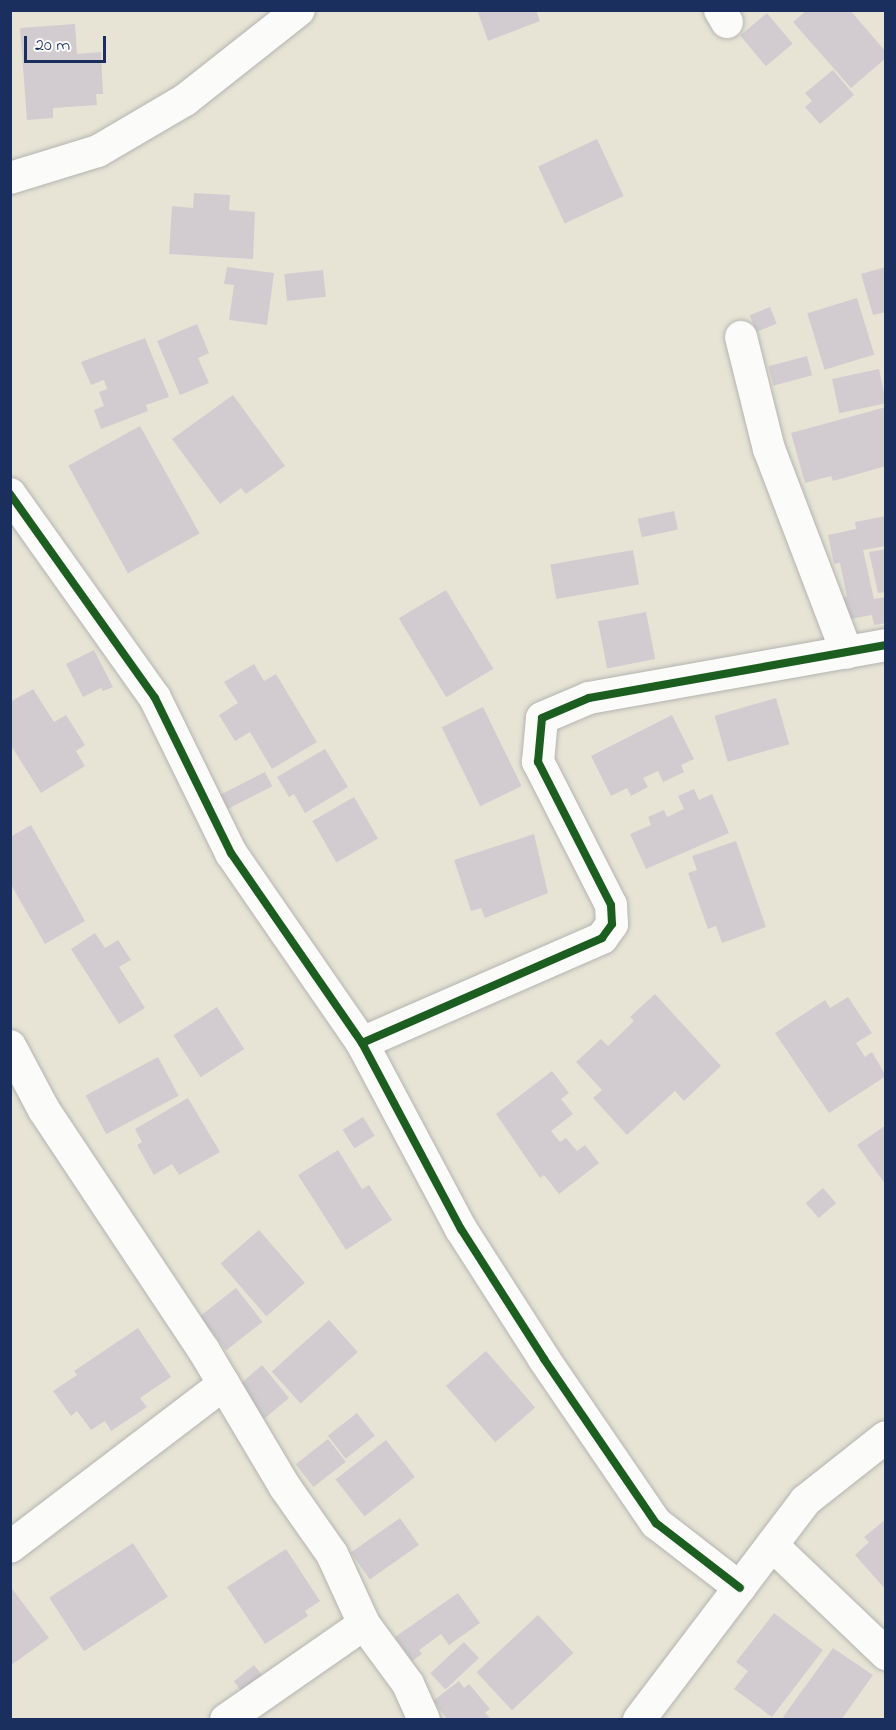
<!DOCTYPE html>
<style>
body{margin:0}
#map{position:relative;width:896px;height:1730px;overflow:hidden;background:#e7e4d6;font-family:"Indie Flower",sans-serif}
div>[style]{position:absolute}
.building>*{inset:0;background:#d2ccd0;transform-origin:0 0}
.roads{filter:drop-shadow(0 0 2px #b4b4b0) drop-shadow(0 0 2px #b4b4b0)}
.minor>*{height:32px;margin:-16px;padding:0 16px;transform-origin:16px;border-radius:16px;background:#fbfbf9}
.cycleway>*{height:8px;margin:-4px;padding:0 4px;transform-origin:4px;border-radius:4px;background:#1b5e20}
span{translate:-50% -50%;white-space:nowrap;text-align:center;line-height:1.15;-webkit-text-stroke:4.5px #fff;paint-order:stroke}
.frame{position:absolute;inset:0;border:12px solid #1b2f5e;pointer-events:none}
.scale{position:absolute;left:24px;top:36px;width:82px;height:27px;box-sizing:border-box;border:3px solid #1b2f5e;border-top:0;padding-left:8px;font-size:18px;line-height:21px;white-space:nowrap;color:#1b2f5e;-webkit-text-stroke:4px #fff;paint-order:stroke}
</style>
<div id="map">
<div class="building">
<i style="clip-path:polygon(477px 10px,536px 10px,540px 21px,488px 41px)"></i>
<i style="clip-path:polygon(807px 10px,850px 10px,886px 52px,886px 58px,851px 88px,793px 22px)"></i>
<i style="left:767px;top:13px;width:40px;height:35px;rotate:50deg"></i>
<i style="clip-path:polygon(75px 24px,77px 54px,101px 52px,103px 94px,96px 94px,97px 105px,53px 108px,53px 118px,27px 120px,20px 28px)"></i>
<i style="clip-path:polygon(833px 70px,854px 95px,820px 124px,805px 107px,812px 101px,805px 93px)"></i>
<i style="left:597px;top:139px;width:63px;height:65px;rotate:65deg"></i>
<i style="clip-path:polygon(194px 193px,230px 195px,229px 210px,255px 212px,253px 259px,169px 254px,172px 206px,193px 208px)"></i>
<i style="clip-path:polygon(227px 267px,274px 273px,267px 325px,229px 320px,234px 285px,224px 284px)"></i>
<i style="clip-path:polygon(886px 267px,886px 312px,873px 315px,861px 274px)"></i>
<i style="left:323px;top:270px;width:27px;height:39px;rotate:84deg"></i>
<i style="left:857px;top:298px;width:59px;height:52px;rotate:73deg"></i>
<i style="left:770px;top:307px;width:18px;height:22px;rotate:68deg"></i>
<i style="clip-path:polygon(197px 324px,209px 353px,198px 358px,209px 383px,180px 395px,157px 341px)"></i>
<i style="clip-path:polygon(145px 338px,169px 397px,146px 405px,148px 411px,101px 429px,94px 410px,104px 406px,99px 392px,107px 389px,104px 380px,91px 385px,81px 362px)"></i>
<i style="left:807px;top:356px;width:20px;height:40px;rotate:75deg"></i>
<i style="left:879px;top:369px;width:35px;height:48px;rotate:78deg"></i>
<i style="clip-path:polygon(233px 395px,285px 466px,246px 494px,241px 488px,220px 504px,172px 439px)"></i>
<i style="clip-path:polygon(886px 407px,886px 466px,833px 481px,831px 476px,805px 483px,791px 433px)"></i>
<i style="left:140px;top:426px;width:123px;height:82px;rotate:61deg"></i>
<i style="left:674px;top:511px;width:19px;height:37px;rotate:78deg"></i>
<i style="clip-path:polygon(886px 516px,886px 546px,863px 550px,874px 599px,886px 597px,886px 623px,874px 625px,872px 615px,845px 620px,840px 598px,847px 597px,840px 563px,834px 564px,828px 535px,856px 529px,855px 522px)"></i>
<i style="clip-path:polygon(886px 549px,886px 592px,878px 593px,869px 552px)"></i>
<i style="left:633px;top:550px;width:35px;height:84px;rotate:80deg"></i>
<i style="left:446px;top:590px;width:92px;height:55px;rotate:59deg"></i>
<i style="left:646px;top:612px;width:48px;height:49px;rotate:79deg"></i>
<i style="clip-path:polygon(94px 650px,113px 687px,103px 691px,101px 688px,83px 697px,66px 664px)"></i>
<i style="clip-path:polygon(254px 664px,264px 681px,276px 674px,317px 742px,272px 769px,250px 732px,235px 741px,219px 715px,238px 703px,224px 682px)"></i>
<i style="clip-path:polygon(33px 689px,54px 722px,66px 715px,85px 745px,76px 751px,85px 766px,41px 793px,10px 744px,10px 702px)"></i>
<i style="left:776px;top:698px;width:48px;height:64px;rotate:74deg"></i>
<i style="left:483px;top:707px;width:88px;height:46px;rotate:64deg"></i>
<i style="clip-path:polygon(672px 715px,694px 759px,681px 765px,684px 772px,663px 782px,658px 771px,643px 778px,648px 787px,631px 796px,627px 788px,611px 796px,591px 756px)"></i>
<i style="clip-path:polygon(325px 749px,348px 787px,305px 813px,294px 794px,289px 797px,277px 777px)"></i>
<i style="left:265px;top:772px;width:16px;height:50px;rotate:63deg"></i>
<i style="clip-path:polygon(694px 789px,699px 800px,712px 794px,729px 833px,646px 869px,630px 834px,651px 825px,648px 817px,664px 810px,667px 817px,684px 809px,678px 796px)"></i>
<i style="left:354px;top:797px;width:48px;height:48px;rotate:60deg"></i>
<i style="clip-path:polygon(31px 825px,85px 921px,45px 944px,10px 883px,10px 837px)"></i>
<i style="clip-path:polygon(534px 834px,548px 893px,485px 918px,481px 908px,471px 911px,454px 860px)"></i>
<i style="clip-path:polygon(736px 841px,766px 927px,722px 943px,716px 926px,708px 929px,688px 873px,697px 870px,692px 856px)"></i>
<i style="clip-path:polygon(95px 933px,105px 948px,118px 940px,131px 960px,119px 967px,145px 1008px,119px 1024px,71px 949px)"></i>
<i style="clip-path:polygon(655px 994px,721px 1066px,684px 1101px,675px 1091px,627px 1135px,593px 1098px,602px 1090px,576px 1062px,601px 1039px,608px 1046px,634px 1021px,630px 1017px)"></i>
<i style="clip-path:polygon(848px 997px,872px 1033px,856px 1043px,865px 1057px,872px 1052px,886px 1076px,829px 1113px,775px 1033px,825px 1000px,830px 1008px)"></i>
<i style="left:217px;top:1007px;width:50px;height:52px;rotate:57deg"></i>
<i style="left:158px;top:1057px;width:44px;height:82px;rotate:62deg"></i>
<i style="clip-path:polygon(552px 1071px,569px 1093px,561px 1099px,573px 1114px,551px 1131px,560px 1142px,566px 1138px,577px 1151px,585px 1145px,599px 1163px,559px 1194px,544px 1175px,540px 1178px,496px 1114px)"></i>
<i style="clip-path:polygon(188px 1098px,220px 1152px,179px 1175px,172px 1164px,154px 1175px,137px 1145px,142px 1142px,135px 1129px)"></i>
<i style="left:363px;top:1117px;width:22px;height:24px;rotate:58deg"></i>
<i style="clip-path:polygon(886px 1125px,886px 1185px,857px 1145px)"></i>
<i style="clip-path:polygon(338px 1150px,362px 1189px,369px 1185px,392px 1220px,346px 1250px,298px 1175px)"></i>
<i style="left:823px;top:1188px;width:20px;height:23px;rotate:49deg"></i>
<i style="left:259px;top:1230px;width:70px;height:51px;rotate:49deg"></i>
<i style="left:236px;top:1288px;width:43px;height:46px;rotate:52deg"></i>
<i style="left:329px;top:1320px;width:43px;height:77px;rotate:48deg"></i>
<i style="clip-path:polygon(138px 1328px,171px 1377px,140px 1398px,147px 1407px,111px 1431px,105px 1421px,91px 1430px,77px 1411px,71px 1416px,53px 1391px,77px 1375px,74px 1371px)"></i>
<i style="left:486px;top:1351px;width:75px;height:53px;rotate:49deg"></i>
<i style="clip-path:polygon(262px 1365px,289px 1398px,258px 1424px,236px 1388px)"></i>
<i style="left:357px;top:1413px;width:29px;height:37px;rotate:52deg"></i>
<i style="left:328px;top:1439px;width:29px;height:41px;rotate:52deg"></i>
<i style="left:386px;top:1440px;width:47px;height:64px;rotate:52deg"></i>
<i style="left:400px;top:1518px;width:33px;height:60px;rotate:55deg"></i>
<i style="clip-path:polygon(886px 1519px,886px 1590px,855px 1555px,869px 1542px,864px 1537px)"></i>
<i style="left:133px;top:1543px;width:64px;height:100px;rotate:57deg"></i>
<i style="clip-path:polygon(286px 1549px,320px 1601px,305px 1611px,308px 1616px,265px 1644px,227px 1587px)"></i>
<i style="clip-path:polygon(10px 1586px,49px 1638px,10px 1666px)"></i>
<i style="clip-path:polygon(458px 1593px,480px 1623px,449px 1645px,441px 1634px,419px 1650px,422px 1654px,412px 1661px,395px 1637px)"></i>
<i style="clip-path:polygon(774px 1613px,823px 1650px,772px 1717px,734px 1689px,748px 1671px,736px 1662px)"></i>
<i style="left:538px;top:1615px;width:52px;height:84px;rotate:47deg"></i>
<i style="left:464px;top:1642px;width:22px;height:46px;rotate:47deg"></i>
<i style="clip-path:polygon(833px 1648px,873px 1675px,841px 1720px,786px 1720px,783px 1717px)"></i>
<i style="left:254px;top:1665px;width:21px;height:26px;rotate:51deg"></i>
<i style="clip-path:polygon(459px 1681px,464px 1688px,469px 1684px,490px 1709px,485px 1713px,490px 1718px,448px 1720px,433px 1701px)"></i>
</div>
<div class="roads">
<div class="minor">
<i style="left:720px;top:10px;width:14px;rotate:60deg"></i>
<i style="left:10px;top:178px;width:92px;rotate:-17.1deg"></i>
<i style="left:98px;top:151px;width:101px;rotate:-30.4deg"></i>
<i style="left:185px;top:100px;width:145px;rotate:-38.3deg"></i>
<i style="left:741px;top:337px;width:115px;rotate:76deg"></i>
<i style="left:769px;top:449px;width:218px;rotate:69.1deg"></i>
<i style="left:10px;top:494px;width:250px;rotate:54.6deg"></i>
<i style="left:155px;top:698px;width:173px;rotate:63.9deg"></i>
<i style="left:231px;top:853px;width:231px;rotate:55.4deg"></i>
<i style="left:362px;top:1043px;width:211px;rotate:62deg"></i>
<i style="left:461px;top:1229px;width:154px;rotate:57.4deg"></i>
<i style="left:544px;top:1359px;width:199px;rotate:55.7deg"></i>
<i style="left:656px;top:1523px;width:106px;rotate:37.7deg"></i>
<i style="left:362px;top:1043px;width:262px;rotate:-23.6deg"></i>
<i style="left:602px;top:938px;width:17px;rotate:-54deg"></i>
<i style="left:612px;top:924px;width:19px;rotate:-93deg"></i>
<i style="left:611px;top:905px;width:161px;rotate:-117deg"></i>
<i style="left:538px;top:762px;width:44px;rotate:-84.8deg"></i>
<i style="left:542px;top:718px;width:51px;rotate:-23.1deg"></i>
<i style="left:589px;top:698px;width:302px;rotate:-10.1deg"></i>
<i style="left:10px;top:1046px;width:72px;rotate:62deg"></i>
<i style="left:44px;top:1110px;width:287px;rotate:56.4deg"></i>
<i style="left:203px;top:1349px;width:161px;rotate:59.3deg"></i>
<i style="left:285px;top:1487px;width:82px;rotate:55deg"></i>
<i style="left:332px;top:1554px;width:77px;rotate:65.4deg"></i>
<i style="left:364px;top:1624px;width:74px;rotate:53.7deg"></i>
<i style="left:408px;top:1684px;width:39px;rotate:66deg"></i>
<i style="left:772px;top:1545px;width:158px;rotate:43.7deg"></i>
<i style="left:10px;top:1547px;width:269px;rotate:-37.3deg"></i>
<i style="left:226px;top:1720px;width:168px;rotate:-34.8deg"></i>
<i style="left:639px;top:1720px;width:275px;rotate:-52.8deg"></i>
<i style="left:805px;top:1501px;width:103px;rotate:-38.3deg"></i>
</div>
</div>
<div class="cycleway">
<i style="left:10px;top:494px;width:250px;rotate:54.6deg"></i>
<i style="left:155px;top:698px;width:173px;rotate:63.9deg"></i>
<i style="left:231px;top:853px;width:231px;rotate:55.4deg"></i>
<i style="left:362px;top:1043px;width:211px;rotate:62deg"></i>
<i style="left:461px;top:1229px;width:154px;rotate:57.4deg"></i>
<i style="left:544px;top:1359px;width:199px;rotate:55.7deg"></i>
<i style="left:656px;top:1523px;width:106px;rotate:37.7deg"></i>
<i style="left:362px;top:1043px;width:262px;rotate:-23.6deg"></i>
<i style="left:602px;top:938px;width:17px;rotate:-54deg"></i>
<i style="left:612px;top:924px;width:19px;rotate:-93deg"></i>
<i style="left:611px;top:905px;width:161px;rotate:-117deg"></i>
<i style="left:538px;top:762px;width:44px;rotate:-84.8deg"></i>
<i style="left:542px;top:718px;width:51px;rotate:-23.1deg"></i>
<i style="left:589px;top:698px;width:302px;rotate:-10.1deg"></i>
</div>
<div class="frame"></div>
<div class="scale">20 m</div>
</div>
